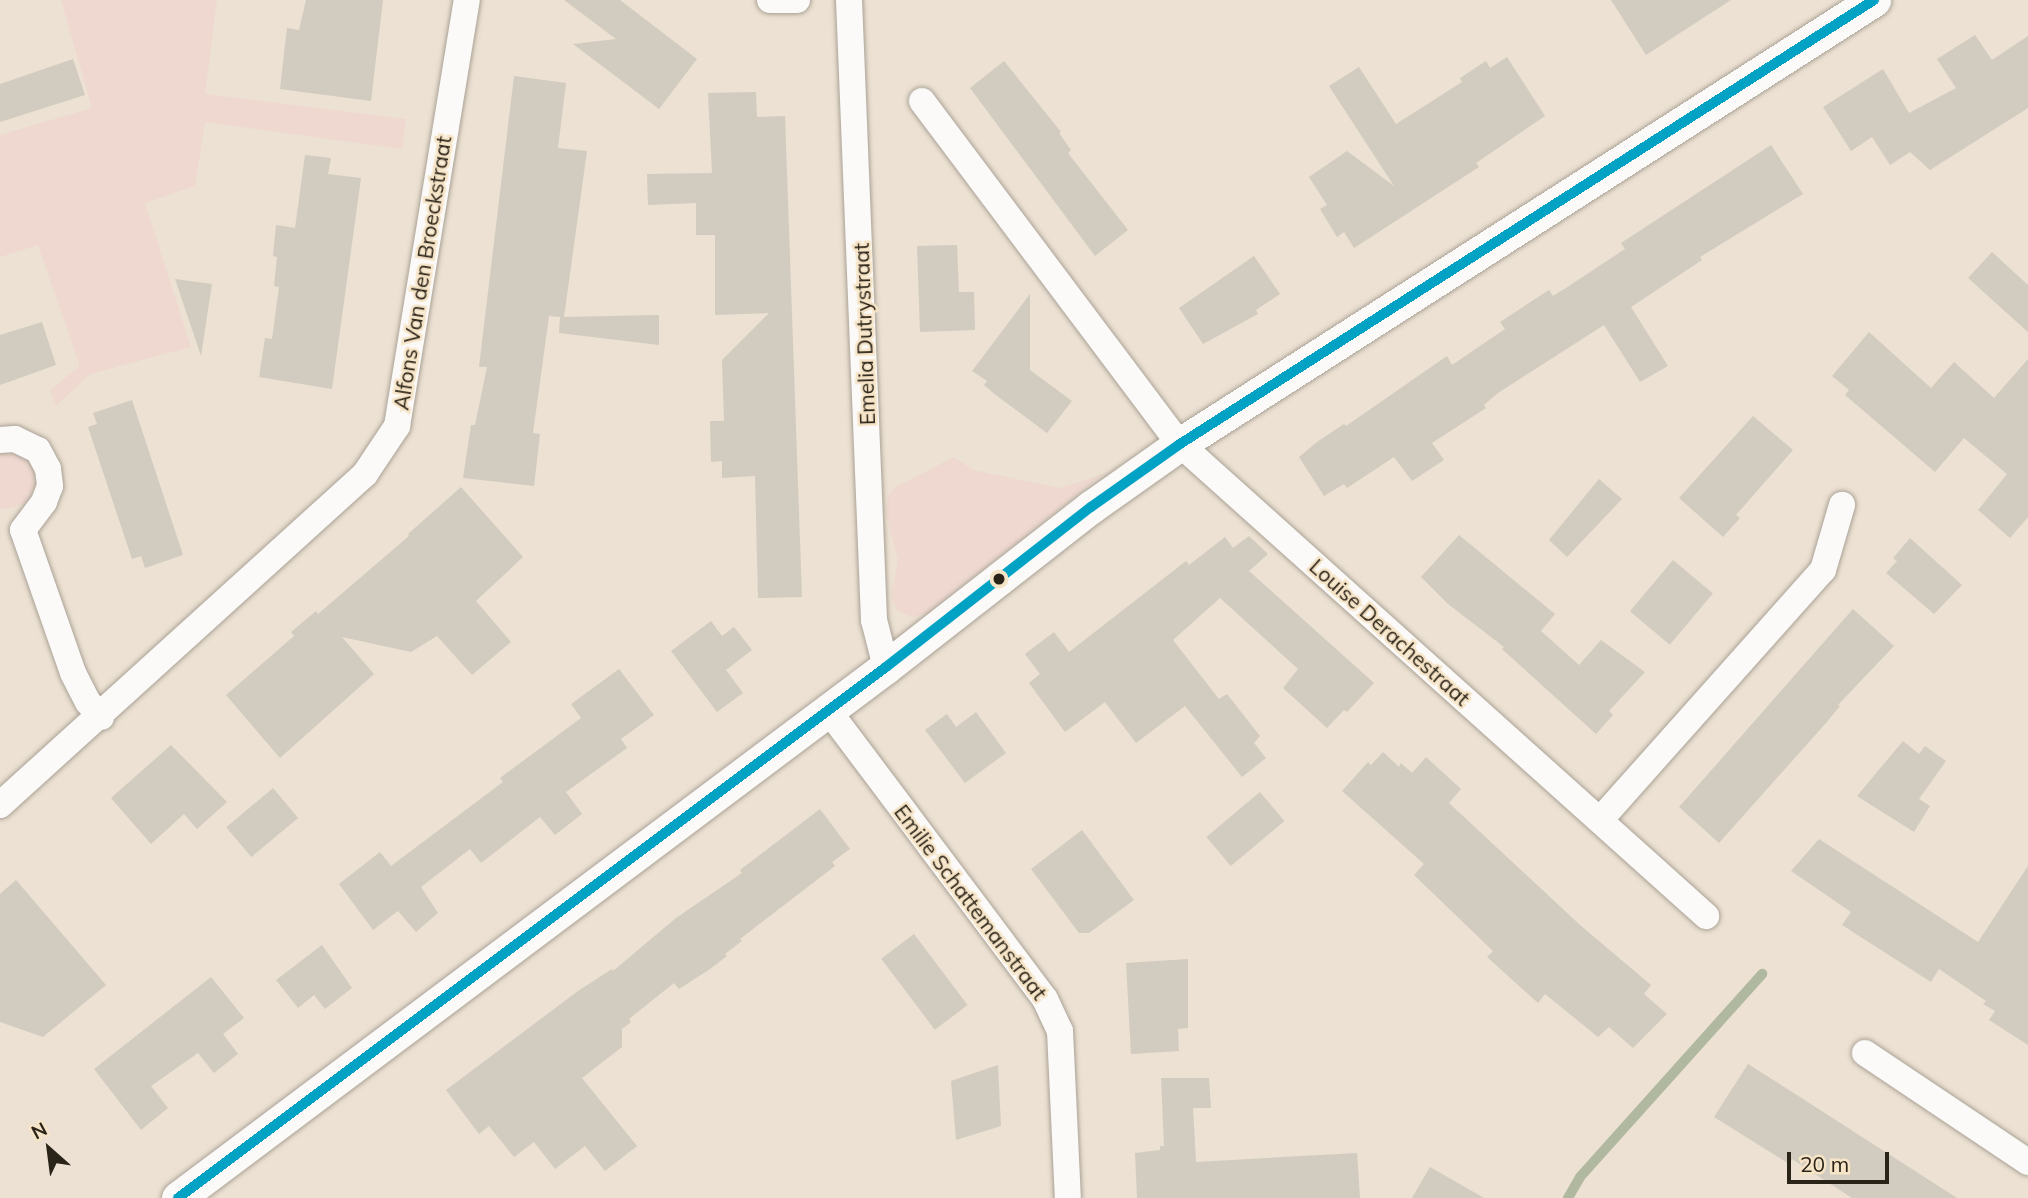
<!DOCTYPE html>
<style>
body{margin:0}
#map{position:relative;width:2028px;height:1198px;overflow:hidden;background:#ece1d2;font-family:Mulish,sans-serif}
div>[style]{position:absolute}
.green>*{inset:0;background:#eed8cf}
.stream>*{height:10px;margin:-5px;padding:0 5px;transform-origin:5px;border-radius:5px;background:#b0b8a0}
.building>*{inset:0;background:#d1ccbf;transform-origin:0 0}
.roads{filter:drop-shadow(0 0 2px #aaa297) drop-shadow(0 0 2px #aaa297)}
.minor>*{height:26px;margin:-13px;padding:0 13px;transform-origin:13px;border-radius:13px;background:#fcfaf8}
.tertiary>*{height:33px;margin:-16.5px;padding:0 16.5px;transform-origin:16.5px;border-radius:16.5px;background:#fcfaf8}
.bus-1>*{height:10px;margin:-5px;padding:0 5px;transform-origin:5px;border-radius:5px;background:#02a2c5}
.dots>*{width:19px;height:19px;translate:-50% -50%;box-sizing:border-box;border:4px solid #f6e4c7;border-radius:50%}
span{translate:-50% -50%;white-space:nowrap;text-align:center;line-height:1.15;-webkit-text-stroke:5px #f6e4c7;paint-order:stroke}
.street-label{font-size:21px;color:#2a2318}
.north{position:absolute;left:14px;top:1114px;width:70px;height:70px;-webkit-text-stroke:5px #f6e4c7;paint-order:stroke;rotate:332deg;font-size:19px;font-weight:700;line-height:28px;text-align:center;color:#2a2318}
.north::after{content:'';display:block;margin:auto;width:24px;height:32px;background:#2a2318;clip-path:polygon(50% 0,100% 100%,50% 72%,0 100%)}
.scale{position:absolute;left:1787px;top:1152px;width:102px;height:32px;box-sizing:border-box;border:4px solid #2a2318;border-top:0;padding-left:9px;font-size:21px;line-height:24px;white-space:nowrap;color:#2a2318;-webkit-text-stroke:5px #f6e4c7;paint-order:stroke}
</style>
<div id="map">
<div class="green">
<i style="clip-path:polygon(61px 0,217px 0,205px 94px,406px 119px,402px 149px,205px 122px,195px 186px,145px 203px,191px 347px,90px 374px,56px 406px,50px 390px,80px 366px,38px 245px,0 257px,0 135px,92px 108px)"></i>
<i style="clip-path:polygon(9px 450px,30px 460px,37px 481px,28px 502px,6px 509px,0 508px,0 452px)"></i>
<i style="clip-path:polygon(954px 457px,973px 470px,1060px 488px,1103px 474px,928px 613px,911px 617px,897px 610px,891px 596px,898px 560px,886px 513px,888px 496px,894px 488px)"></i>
</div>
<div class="stream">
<i style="left:1568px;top:1198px;width:24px;rotate:-60deg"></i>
<i style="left:1580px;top:1177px;width:273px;rotate:-48.1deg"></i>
</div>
<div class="building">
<i style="clip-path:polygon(306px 0,383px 0,371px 101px,280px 89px,287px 28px,299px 30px)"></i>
<i style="clip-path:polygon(564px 0,620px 0,697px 59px,659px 109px,573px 44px,616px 39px)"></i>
<i style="clip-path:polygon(1611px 0,1731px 0,1646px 55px)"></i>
<i style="clip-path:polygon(1975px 35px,1992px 60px,2028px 36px,2028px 108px,1930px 170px,1910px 152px,1890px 165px,1872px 137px,1851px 151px,1823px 107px,1883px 69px,1909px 113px,1956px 88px,1937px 59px)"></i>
<i style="clip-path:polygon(1507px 57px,1545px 116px,1476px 163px,1479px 167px,1354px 248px,1344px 232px,1337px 237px,1320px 209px,1327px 205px,1309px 177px,1347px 151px,1394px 186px,1329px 86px,1359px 67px,1396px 124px,1462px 82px,1460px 78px,1486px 61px,1490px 68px)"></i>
<i style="clip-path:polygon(73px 59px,85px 95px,0 122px,0 84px)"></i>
<i style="clip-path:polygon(1004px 61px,1061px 132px,1059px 133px,1071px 150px,1068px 153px,1128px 230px,1095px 256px,970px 88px)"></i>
<i style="clip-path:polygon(514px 76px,566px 83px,558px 148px,587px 151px,564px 317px,659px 315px,659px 345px,559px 333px,560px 317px,549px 316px,533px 433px,540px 434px,534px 486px,463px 478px,471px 425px,475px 425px,487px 367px,479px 367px)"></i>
<i style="clip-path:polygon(756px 92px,757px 117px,785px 116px,802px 597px,758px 598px,755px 476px,722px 478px,722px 461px,711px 462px,710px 421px,724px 421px,722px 360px,769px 313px,715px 315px,715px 235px,696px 235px,696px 203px,648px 205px,647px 174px,712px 173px,708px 93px)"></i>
<i style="clip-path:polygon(1771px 145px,1803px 194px,1700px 257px,1702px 260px,1631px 307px,1668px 366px,1640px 382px,1604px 325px,1498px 393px,1484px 405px,1486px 408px,1432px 443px,1444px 460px,1412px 481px,1394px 457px,1347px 488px,1344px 484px,1324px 496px,1299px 457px,1317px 442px,1344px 424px,1346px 426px,1447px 356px,1452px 365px,1505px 329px,1500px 322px,1549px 290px,1553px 296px,1572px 284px,1625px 249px,1621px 243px)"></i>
<i style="clip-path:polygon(305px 155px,331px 158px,328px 174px,361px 178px,332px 389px,259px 377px,265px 338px,272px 339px,279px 287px,274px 286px,277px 257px,273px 256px,276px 225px,295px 228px)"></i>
<i style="clip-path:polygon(957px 245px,959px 292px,974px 292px,975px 330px,920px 332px,917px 246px)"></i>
<i style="clip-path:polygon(1992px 252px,2028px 285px,2028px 332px,1968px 278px)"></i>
<i style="clip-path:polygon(1254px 256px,1280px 294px,1256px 310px,1258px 314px,1203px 344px,1179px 308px)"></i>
<i style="clip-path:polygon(175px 279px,212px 284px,201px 356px)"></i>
<i style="clip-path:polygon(1030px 294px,1030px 370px,1072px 401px,1047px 433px,997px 396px,984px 385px,987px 381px,972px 371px)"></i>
<i style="clip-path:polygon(42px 322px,56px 365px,0 385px,0 335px)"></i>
<i style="clip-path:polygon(1869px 332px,1931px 388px,1954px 362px,1994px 398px,2028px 359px,2028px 517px,2010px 538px,1978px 510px,2007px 474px,1964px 438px,1935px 472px,1845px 395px,1849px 390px,1832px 376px)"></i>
<i style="clip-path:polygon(132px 400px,183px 555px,145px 568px,141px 556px,132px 559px,88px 427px,97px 424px,93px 413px)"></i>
<i style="clip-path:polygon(1753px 416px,1793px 450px,1736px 515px,1740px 518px,1723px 537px,1679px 498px)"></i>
<i style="clip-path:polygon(1599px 479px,1622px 499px,1567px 557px,1549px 540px)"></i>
<i style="clip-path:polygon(461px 487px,523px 557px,476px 601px,511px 642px,472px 675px,437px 636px,411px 652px,342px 637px,374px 674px,280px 758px,226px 695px,294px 636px,291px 632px,316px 611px,318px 614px,409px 536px,408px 534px)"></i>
<i style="clip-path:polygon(1459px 535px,1555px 614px,1541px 631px,1579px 665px,1601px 640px,1645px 672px,1609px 711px,1613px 715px,1596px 734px,1502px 649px,1504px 647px,1448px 604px,1421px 577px)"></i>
<i style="clip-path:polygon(1249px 536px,1268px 554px,1249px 571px,1374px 683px,1347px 712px,1344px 710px,1327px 728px,1283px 688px,1298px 669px,1220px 598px,1173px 640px,1219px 699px,1227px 694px,1260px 736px,1254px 743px,1266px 758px,1242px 777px,1185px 706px,1136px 743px,1105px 702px,1065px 732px,1029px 683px,1040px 674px,1025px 654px,1054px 632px,1069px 652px,1186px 561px,1189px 565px,1225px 537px,1233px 548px)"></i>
<i style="clip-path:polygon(1910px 538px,1962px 585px,1934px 614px,1886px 573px,1897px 561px,1893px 558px)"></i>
<i style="left:1673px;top:560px;width:52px;height:67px;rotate:40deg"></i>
<i style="clip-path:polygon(1853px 609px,1894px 646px,1838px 705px,1840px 706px,1826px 723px,1719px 843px,1679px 807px)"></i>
<i style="clip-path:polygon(711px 621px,722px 636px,734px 627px,752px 650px,726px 670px,743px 693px,717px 712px,671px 651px)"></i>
<i style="clip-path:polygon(619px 669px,654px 715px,621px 739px,627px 748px,566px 792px,582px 814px,555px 835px,540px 817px,481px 863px,470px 849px,421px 887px,438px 913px,416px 932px,398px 911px,373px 930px,339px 884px,380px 852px,391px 866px,503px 782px,500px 778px,581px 718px,571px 704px)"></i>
<i style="clip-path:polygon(976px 712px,1006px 753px,965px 783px,925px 730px,947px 714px,956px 727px)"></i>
<i style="clip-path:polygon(1903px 741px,1919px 754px,1925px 746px,1946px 761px,1919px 799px,1930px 806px,1914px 832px,1857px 796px)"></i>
<i style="clip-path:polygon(171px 745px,227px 802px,197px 829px,184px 814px,151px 844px,111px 798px)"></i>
<i style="clip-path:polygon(1383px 752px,1399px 767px,1401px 763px,1412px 773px,1426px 757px,1461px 789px,1449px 803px,1580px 925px,1651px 985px,1644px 994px,1667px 1014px,1633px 1048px,1609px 1027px,1598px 1037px,1545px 994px,1538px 1003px,1487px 957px,1493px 951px,1414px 875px,1424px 864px,1342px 791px,1368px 762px,1371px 765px)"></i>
<i style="left:273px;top:788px;width:39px;height:61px;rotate:50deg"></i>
<i style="left:1260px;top:792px;width:38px;height:70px;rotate:50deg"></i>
<i style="clip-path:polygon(820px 809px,850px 849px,832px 862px,835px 866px,740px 939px,742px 941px,725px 954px,727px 956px,710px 969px,679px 989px,674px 983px,629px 1019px,631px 1022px,622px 1029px,622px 1047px,582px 1078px,637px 1146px,605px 1171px,585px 1146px,555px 1169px,534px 1142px,514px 1157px,489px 1126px,479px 1134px,446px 1090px,578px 991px,612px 969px,613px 971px,676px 918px,742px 873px,740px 870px)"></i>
<i style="clip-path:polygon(1082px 830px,1134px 900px,1089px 933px,1079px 933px,1031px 869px)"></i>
<i style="clip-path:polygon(1819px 839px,1978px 942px,2028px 866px,2028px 1045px,1989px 1020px,1995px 1011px,1983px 1004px,1986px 1001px,1939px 969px,1931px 982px,1842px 925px,1851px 912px,1791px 871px)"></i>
<i style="clip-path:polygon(16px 880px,106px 985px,43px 1037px,0 1022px,0 894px)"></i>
<i style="left:914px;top:934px;width:89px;height:41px;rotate:53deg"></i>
<i style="clip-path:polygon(322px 945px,352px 988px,325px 1009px,314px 995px,298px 1008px,276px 980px)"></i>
<i style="clip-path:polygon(1188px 959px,1188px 1028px,1178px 1029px,1179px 1051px,1131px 1054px,1126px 963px)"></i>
<i style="clip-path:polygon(211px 977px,244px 1018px,223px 1034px,238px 1054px,214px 1073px,198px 1053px,151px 1086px,168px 1108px,141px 1130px,94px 1069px)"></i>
<i style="clip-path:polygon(1748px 1064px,1803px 1099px,1957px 1198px,1852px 1198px,1792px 1159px,1789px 1164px,1714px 1117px)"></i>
<i style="clip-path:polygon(998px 1065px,1001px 1126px,956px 1140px,951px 1081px)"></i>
<i style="clip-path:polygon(1161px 1078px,1209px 1078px,1211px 1108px,1193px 1108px,1196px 1162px,1357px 1153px,1360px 1198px,1137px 1198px,1135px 1153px,1160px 1150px,1160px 1146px,1164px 1146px)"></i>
<i style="clip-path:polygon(1430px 1167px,1484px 1198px,1412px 1198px)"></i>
</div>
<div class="roads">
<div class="minor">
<i style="left:770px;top:0;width:27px"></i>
<i style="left:849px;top:0;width:621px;rotate:87.69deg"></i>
<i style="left:874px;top:620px;width:49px;rotate:75.7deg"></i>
<i style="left:922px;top:101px;width:429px;rotate:53.1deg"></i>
<i style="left:1180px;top:444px;width:707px;rotate:41.9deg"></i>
<i style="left:0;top:440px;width:15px;rotate:-4deg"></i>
<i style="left:15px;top:439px;width:25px;rotate:26deg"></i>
<i style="left:38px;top:450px;width:21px;rotate:62deg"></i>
<i style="left:48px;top:469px;width:17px;rotate:83deg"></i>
<i style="left:50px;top:486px;width:17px;rotate:111deg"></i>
<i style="left:44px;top:502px;width:35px;rotate:127deg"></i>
<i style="left:23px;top:530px;width:151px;rotate:70.7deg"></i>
<i style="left:73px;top:673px;width:33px;rotate:63deg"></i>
<i style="left:88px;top:702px;width:20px;rotate:49deg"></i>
<i style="left:828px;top:710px;width:361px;rotate:53.1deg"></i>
<i style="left:1045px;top:999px;width:35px;rotate:65deg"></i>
<i style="left:1060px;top:1031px;width:167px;rotate:87.3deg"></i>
<i style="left:0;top:805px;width:493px;rotate:-42.2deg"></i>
<i style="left:365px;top:474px;width:58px;rotate:-56.3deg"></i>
<i style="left:397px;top:426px;width:432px;rotate:-80.7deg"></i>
<i style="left:1600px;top:820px;width:335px;rotate:-48.3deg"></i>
<i style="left:1823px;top:570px;width:68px;rotate:-73.7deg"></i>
<i style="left:1865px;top:1053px;width:196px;rotate:33.8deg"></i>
</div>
<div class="tertiary">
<i style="left:178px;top:1198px;width:885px;rotate:-36.87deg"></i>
<i style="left:886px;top:667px;width:260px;rotate:-38deg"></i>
<i style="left:1091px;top:507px;width:109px;rotate:-35.3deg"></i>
<i style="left:1180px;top:444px;width:824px;rotate:-32.61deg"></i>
</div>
</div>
<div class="bus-1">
<i style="left:178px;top:1198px;width:885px;rotate:-36.87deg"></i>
<i style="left:886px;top:667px;width:260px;rotate:-38deg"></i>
<i style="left:1091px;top:507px;width:109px;rotate:-35.3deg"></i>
<i style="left:1180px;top:444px;width:824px;rotate:-32.61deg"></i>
</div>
<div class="dots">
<i style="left:999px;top:579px;background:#2a2318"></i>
</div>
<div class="street-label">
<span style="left:422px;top:273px;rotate:-81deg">Alfons Van den Broeckstraat</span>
<span style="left:864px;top:334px;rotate:-92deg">Emelia Dutrystraat</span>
<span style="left:1390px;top:632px;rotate:42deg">Louise Derachestraat</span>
<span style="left:971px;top:902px;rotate:53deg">Emilie Schattemanstraat</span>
</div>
<div class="north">N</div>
<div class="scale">20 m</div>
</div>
